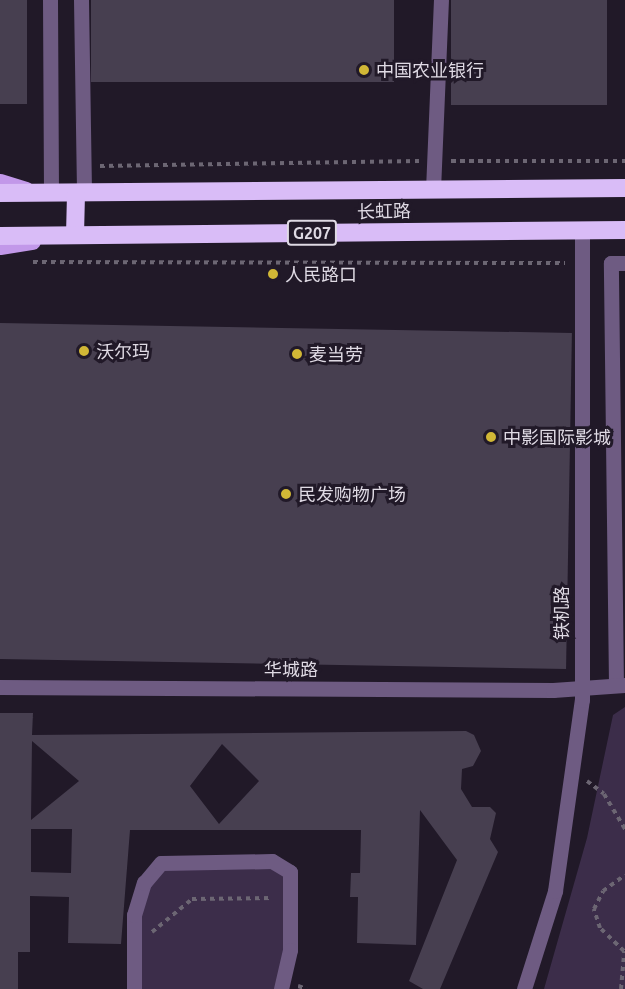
<!DOCTYPE html>
<meta charset="utf-8">
<style>
body{margin:0}
#map{position:relative;width:625px;height:989px;overflow:hidden;background:#211928;font-family:Ubuntu,"Noto Sans SC",sans-serif}
div>[style]{position:absolute}
.green>*{inset:0;background:#3c2d4a}
.building>*{inset:0;background:#473f50;transform-origin:0 0}
.path>*{height:4px;margin-top:-2px;transform-origin:0;background:repeating-linear-gradient(90deg,#6c6673 0 4.5px,transparent 0 9px)}
.minor>*{height:15px;margin:-7.5px;padding:0 7.5px;transform-origin:7.5px;border-radius:7.5px;background:#6e5b82}
.major>*{height:15px;margin:-7.5px;padding:0 7.5px;transform-origin:7.5px;border-radius:7.5px;background:#c298e9}
.highway>*{height:18px;margin:-9px;padding:0 9px;transform-origin:9px;border-radius:9px;background:#d9bcf7}
.dots>*{width:16px;height:16px;translate:-50% -50%;box-sizing:border-box;border:3px solid #211928;border-radius:50%}
span{translate:-50% -50%;white-space:nowrap;text-align:center;line-height:1.15;-webkit-text-stroke:6px #211928;paint-order:stroke}
.shield-label span{padding:2px 4px;background:#211928;border:2px solid;border-radius:4px;-webkit-text-stroke-width:0}
.shield-label{font-size:16px;color:#dfdae4;font-weight:700}
.poi-label{font-size:18px;color:#dfdae4}
.left{translate:0 -50%;text-align:left}
.street-label{font-size:18px;color:#dfdae4}
</style>
<div id="map">
<div class="green">
<i style="clip-path:polygon(625px 707px,625px 989px,544px 989px,587px 838px,613px 715px)"></i>
<i style="clip-path:polygon(272px 861px,290px 872px,281px 989px,134px 989px,134px 915px,161px 863px)"></i>
</div>
<div class="building">
<i style="left:0;top:0;width:27px;height:104px"></i>
<i style="left:91px;top:0;width:303px;height:82px"></i>
<i style="left:451px;top:0;width:156px;height:105px"></i>
<i style="left:0;top:323px;width:572px;height:336px;rotate:1deg"></i>
<i style="clip-path:polygon(evenodd,0 713px,33px 713px,32px 735px,466px 731px,474px 735px,481px 751px,473px 766px,462px 769px,461px 789px,472px 807px,490px 807px,496px 813px,490px 839px,498px 852px,440px 989px,423px 989px,409px 981px,457px 860px,420px 810px,416px 945px,357px 943px,358px 897px,350px 897px,351px 873px,360px 873px,361px 830px,130px 830px,121px 944px,68px 943px,69px 897px,30px 896px,30px 952px,18px 952px,18px 989px,0 989px,0 713px,32px 741px,79px 781px,31px 820px,32px 741px,0 713px,222px 744px,259px 781px,219px 824px,190px 786px,222px 744px,0 713px,31px 829px,72px 829px,71px 873px,31px 872px,31px 829px)"></i>
</div>
<div class="path">
<i style="left:451px;top:161px;width:174px"></i>
<i style="left:100px;top:166px;width:319px;rotate:-0.9deg"></i>
<i style="left:33px;top:262px;width:532px;rotate:0.11deg"></i>
<i style="left:587px;top:781px;width:21px;rotate:37deg"></i>
<i style="left:604px;top:794px;width:41px;rotate:59deg"></i>
<i style="left:152px;top:932px;width:52px;rotate:-39.5deg"></i>
<i style="left:192px;top:899px;width:81px;rotate:-0.7deg"></i>
<i style="left:298px;top:986px;width:9px;rotate:18deg"></i>
<i style="left:621px;top:989px;width:38px;rotate:-85deg"></i>
<i style="left:624px;top:951px;width:33px;rotate:-136deg"></i>
<i style="left:600px;top:928px;width:20px;rotate:-108deg"></i>
<i style="left:594px;top:909px;width:20px;rotate:-63deg"></i>
<i style="left:603px;top:891px;width:27px;rotate:-36deg"></i>
</div>
<div class="minor">
<i style="left:50px;top:0;width:193px;rotate:89.7deg"></i>
<i style="left:81px;top:0;width:193px;rotate:89.1deg"></i>
<i style="left:433px;top:190px;width:190px;rotate:-87.6deg"></i>
<i style="left:616px;top:685px;width:422px;rotate:-90.7deg"></i>
<i style="left:611px;top:263px;width:14px"></i>
<i style="left:0;top:687px;width:553px;rotate:0.31deg"></i>
<i style="left:553px;top:690px;width:72px;rotate:-4deg"></i>
<i style="left:134px;top:989px;width:74px;rotate:-90deg"></i>
<i style="left:134px;top:915px;width:34px;rotate:-73deg"></i>
<i style="left:144px;top:883px;width:26px;rotate:-50deg"></i>
<i style="left:161px;top:863px;width:111px;rotate:-1deg"></i>
<i style="left:272px;top:861px;width:21px;rotate:31deg"></i>
<i style="left:290px;top:872px;width:78px;rotate:90deg"></i>
<i style="left:290px;top:950px;width:40px;rotate:103deg"></i>
<i style="left:524px;top:989px;width:103px;rotate:-72.4deg"></i>
<i style="left:555px;top:891px;width:193px;rotate:-82deg"></i>
<i style="left:582px;top:700px;width:470px;rotate:-90deg"></i>
</div>
<div class="major">
<i style="left:0;top:181px;width:27px;rotate:17deg"></i>
<i style="left:0;top:247px;width:33px;rotate:-9deg"></i>
</div>
<div class="highway">
<i style="left:0;top:193px;width:625px;rotate:-0.46deg"></i>
<i style="left:75px;top:235px;width:42px;rotate:-88.6deg"></i>
<i style="left:0;top:236px;width:625px;rotate:-0.55deg"></i>
</div>
<div class="dots">
<i style="left:364px;top:70px;background:#d1b736"></i>
<i style="left:273px;top:274px;background:#d1b736"></i>
<i style="left:84px;top:351px;background:#d1b736"></i>
<i style="left:297px;top:354px;background:#d1b736"></i>
<i style="left:491px;top:437px;background:#d1b736"></i>
<i style="left:286px;top:494px;background:#d1b736"></i>
</div>
<div class="shield-label">
<span style="left:312px;top:233px">G207</span>
</div>
<div class="poi-label">
<span class="left" style="left:376px;top:70px">中国农业银行</span>
<span class="left" style="left:285px;top:274px">人民路口</span>
<span class="left" style="left:96px;top:351px">沃尔玛</span>
<span class="left" style="left:309px;top:354px">麦当劳</span>
<span class="left" style="left:503px;top:437px">中影国际影城</span>
<span class="left" style="left:298px;top:494px">民发购物广场</span>
</div>
<div class="street-label">
<span style="left:384px;top:211px;rotate:-1deg">长虹路</span>
<span style="left:561px;top:613px;rotate:-90deg">铁机路</span>
<span style="left:291px;top:669px">华城路</span>
</div>
</div>
